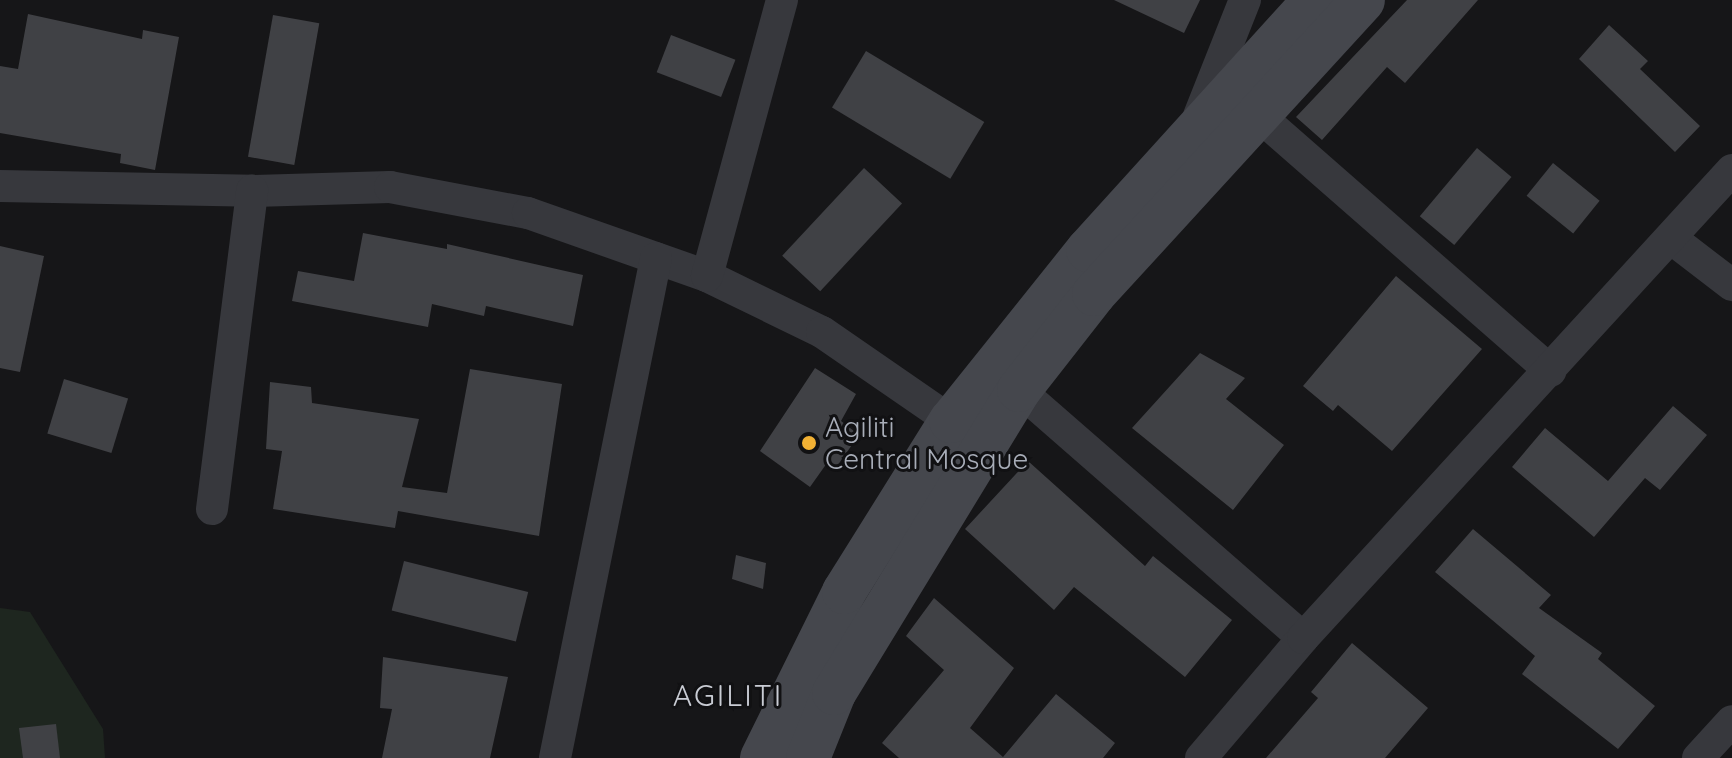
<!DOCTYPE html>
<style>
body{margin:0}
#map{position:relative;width:1732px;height:758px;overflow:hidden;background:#161618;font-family:Quicksand,sans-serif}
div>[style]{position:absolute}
.green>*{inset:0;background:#1e261f}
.building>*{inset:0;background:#404145;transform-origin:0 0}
.street>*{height:32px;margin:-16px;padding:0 16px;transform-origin:16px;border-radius:16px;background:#37383d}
.secondary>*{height:44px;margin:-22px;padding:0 22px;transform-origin:22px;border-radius:22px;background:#45474d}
.dots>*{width:22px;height:22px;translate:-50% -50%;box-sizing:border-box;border:4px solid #111113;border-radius:50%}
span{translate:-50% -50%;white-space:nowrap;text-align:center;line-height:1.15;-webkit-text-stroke:6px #111113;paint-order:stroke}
.poi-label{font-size:28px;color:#a8adb8}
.left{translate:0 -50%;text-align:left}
.neighbourhood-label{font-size:30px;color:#c9ccd4;letter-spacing:2px}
</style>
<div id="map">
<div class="green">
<i style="clip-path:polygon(0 608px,30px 612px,103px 729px,105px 758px,0 758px)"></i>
</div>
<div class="building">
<i style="clip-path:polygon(1114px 0,1200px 0,1184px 33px)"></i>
<i style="clip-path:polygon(1407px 0,1478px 0,1405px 83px,1387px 67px,1322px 140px,1296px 117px)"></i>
<i style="clip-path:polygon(28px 14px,142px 39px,143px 30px,179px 37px,155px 170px,120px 163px,121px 154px,0 133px,0 66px,18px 69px)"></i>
<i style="left:273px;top:15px;width:47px;height:144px;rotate:10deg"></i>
<i style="clip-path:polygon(1609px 25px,1648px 61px,1640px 69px,1700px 126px,1675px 152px,1579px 59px)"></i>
<i style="left:671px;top:35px;width:69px;height:40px;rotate:21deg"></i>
<i style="left:866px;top:51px;width:138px;height:66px;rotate:31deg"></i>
<i style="left:1477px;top:148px;width:45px;height:89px;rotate:40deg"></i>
<i style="left:1553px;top:163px;width:60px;height:42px;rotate:39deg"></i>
<i style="left:864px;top:168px;width:52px;height:120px;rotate:43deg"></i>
<i style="clip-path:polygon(363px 233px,447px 249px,447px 244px,583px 275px,573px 326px,486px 306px,484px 316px,432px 304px,428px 327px,292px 301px,298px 271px,354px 281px)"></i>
<i style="clip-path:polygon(0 246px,44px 256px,20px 372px,0 368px)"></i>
<i style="clip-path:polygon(1396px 276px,1482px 349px,1392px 451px,1338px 405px,1333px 411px,1303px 386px)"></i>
<i style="clip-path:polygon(1200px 353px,1245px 378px,1226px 399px,1284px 445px,1233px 510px,1132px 428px)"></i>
<i style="clip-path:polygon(815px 368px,856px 394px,841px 421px,859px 435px,835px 469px,827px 463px,810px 487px,760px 451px)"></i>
<i style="clip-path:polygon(470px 369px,562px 384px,539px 536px,398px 511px,395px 528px,273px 509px,282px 451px,266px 449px,270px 382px,311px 387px,312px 403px,419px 419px,402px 487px,447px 493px)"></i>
<i style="left:64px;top:379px;width:67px;height:57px;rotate:17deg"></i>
<i style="clip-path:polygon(1673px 406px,1707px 435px,1660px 490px,1645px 478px,1594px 537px,1512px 467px,1545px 428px,1608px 481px)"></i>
<i style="clip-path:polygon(1028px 461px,1145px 566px,1153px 556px,1232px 620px,1185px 677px,1074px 587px,1054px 610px,965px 529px)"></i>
<i style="clip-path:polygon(1473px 529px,1551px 595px,1539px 608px,1602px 653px,1598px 659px,1655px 706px,1618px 749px,1522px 674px,1535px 656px,1435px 572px)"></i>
<i style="clip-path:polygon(736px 555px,766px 563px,763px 589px,732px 579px)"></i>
<i style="left:404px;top:561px;width:128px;height:51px;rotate:14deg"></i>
<i style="clip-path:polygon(934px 598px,1014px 668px,970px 728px,1003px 757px,1056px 694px,1115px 743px,1103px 758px,899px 758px,882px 743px,944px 670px,906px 636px)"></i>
<i style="clip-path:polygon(1352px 643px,1428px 708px,1385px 758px,1266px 758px,1318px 698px,1311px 692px)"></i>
<i style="clip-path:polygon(383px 657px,508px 677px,490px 758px,382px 758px,392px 709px,380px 708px)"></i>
<i style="clip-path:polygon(56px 724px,60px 758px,23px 758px,19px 728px)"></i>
</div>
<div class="street">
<i style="left:1257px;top:114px;width:390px;rotate:41.2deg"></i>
<i style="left:1199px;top:116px;width:125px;rotate:-68.4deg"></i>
<i style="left:0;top:186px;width:252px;rotate:1.1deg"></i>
<i style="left:252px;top:191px;width:138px;rotate:-1.7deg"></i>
<i style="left:390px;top:187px;width:140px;rotate:10.7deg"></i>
<i style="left:528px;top:213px;width:190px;rotate:19.4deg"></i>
<i style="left:707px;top:276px;width:128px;rotate:26deg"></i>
<i style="left:822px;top:332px;width:157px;rotate:34.6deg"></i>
<i style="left:1672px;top:239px;width:76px;rotate:37.5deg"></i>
<i style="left:707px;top:276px;width:286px;rotate:-74.8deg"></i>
<i style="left:1019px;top:390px;width:377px;rotate:41.1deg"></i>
<i style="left:212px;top:509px;width:321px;rotate:-82.8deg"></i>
<i style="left:555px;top:758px;width:510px;rotate:-78.58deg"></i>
<i style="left:1201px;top:758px;width:157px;rotate:-49.6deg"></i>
<i style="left:1303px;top:638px;width:635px;rotate:-47.49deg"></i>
<i style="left:1698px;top:758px;width:50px;rotate:-47.4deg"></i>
</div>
<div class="secondary">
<i style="left:762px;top:758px;width:185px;rotate:-63.7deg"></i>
<i style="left:844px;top:592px;width:202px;rotate:-58deg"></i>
<i style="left:951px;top:421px;width:219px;rotate:-51.3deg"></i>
<i style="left:1088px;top:250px;width:338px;rotate:-47.8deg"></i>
<i style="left:808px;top:758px;width:70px;rotate:-68.2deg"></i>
<i style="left:834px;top:693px;width:355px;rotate:-58.6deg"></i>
<i style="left:1019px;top:390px;width:122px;rotate:-52deg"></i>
<i style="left:1094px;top:294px;width:398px;rotate:-47.5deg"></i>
</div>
<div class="dots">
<i style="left:809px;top:443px;background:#f2b134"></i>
</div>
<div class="poi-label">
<span class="left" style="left:825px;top:443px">Agiliti<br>Central Mosque</span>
</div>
<div class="neighbourhood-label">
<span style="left:728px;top:695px">AGILITI</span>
</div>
</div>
